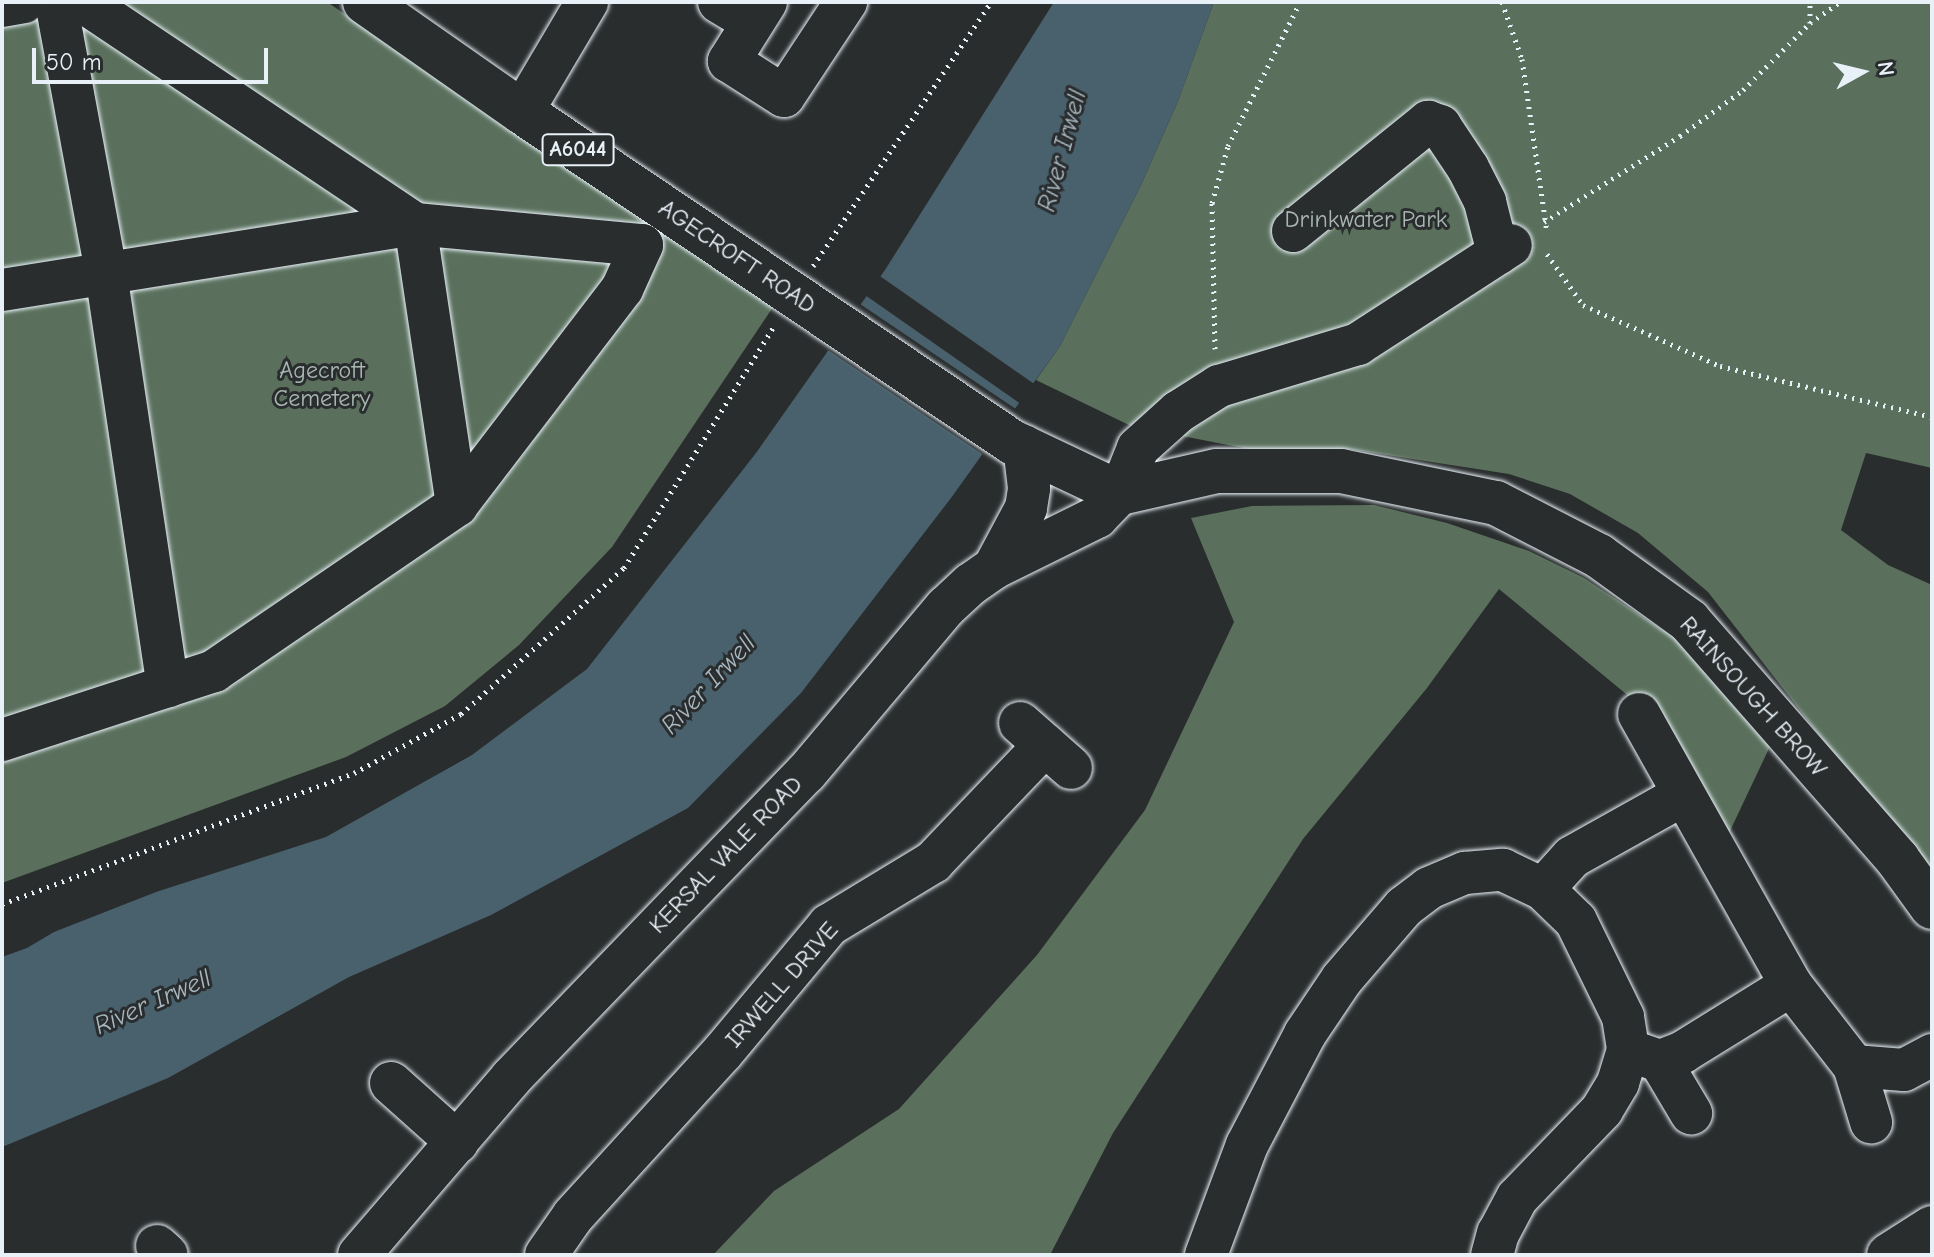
<!DOCTYPE html>
<style>
body{margin:0}
#map{position:relative;width:1934px;height:1257px;overflow:hidden;background:#2a2d2e;font-family:"Comic Neue",sans-serif}
div>[style]{position:absolute}
.green>*{inset:0;background:#5a705c}
.water>*{inset:0;background:#49616d}
.pier>*{inset:0;background:#2a2d2e;transform-origin:0 0}
.path>*{height:5px;margin-top:-2.5px;transform-origin:0;background:repeating-linear-gradient(90deg,#e8f1f8 0 2px,transparent 0 8px)}
.roads{filter:drop-shadow(0 0 2px #e8f1f8) drop-shadow(0 0 2px #e8f1f8)}
.minor>*{height:42px;margin:-21px;padding:0 21px;transform-origin:21px;border-radius:21px;background:#2a2d2e}
.major>*{height:44px;margin:-22px;padding:0 22px;transform-origin:22px;border-radius:22px;background:#2a2d2e}
span{translate:-50% -50%;white-space:nowrap;text-align:center;line-height:1.15;-webkit-text-stroke:6px #2a2d2e;paint-order:stroke}
.shield-label span{padding:2px 6px;background:#2a2d2e;border:2px solid;border-radius:6px;-webkit-text-stroke-width:0}
.shield-label{font-size:22px;color:#e8f1f8;font-weight:700}
.park-label{font-size:24px;color:#a8b7b2}
.street-label{font-size:24px;color:#e8f1f8}
.water-label{font-size:26px;color:#a8b7c0;font-style:italic}
.frame{position:absolute;inset:0;border:4px solid #e8f1f8;pointer-events:none}
.north{position:absolute;left:1822px;top:32px;width:80px;height:80px;-webkit-text-stroke:6px #2a2d2e;paint-order:stroke;rotate:82deg;font-size:22px;font-weight:700;line-height:32px;text-align:center;color:#e8f1f8}
.north::after{content:'';display:block;margin:auto;width:28px;height:36px;background:#e8f1f8;clip-path:polygon(50% 0,100% 100%,50% 72%,0 100%)}
.scale{position:absolute;left:32px;top:48px;width:236px;height:36px;box-sizing:border-box;border:4px solid #e8f1f8;border-top:0;padding-left:10px;font-size:24px;line-height:28px;white-space:nowrap;color:#e8f1f8;-webkit-text-stroke:6px #2a2d2e;paint-order:stroke}
</style>
<div id="map">
<div class="green">
<i style="clip-path:polygon(2px 2px,327px 2px,775px 304px,612px 547px,519px 645px,445px 706px,346px 757px,2px 883px)"></i>
<i style="clip-path:polygon(1214px 2px,1932px 2px,1932px 468px,1866px 453px,1841px 530px,1888px 565px,1932px 585px,1932px 880px,1708px 592px,1638px 533px,1570px 494px,1509px 474px,1349px 449px,1254px 450px,1131px 426px,1036px 380px,1060px 346px,1141px 185px,1178px 101px)"></i>
<i style="clip-path:polygon(1374px 505px,1447px 523px,1529px 551px,1584px 578px,1676px 639px,1773px 740px,1729px 833px,1637px 703px,1499px 589px,1427px 688px,1303px 839px,1113px 1133px,1050px 1255px,713px 1255px,774px 1191px,899px 1109px,1037px 955px,1145px 810px,1234px 622px,1191px 518px,1252px 506px)"></i>
</div>
<div class="water">
<i style="clip-path:polygon(1054px 2px,1214px 2px,1178px 101px,1141px 185px,1060px 346px,951px 498px,801px 693px,688px 808px,491px 915px,349px 977px,168px 1078px,2px 1147px,2px 957px,27px 948px,54px 932px,156px 892px,326px 837px,472px 755px,587px 669px,756px 453px,885px 270px)"></i>
</div>
<div class="pier">
<i style="left:877px;top:274px;width:195px;height:24px;rotate:35deg"></i>
<i style="left:857px;top:302px;width:195px;height:56px;rotate:34deg"></i>
</div>
<div class="path">
<i style="left:1502px;top:2px;width:60px;rotate:70.7deg"></i>
<i style="left:1522px;top:59px;width:175px;rotate:81.8deg"></i>
<i style="left:1810px;top:23px;width:21px;rotate:-90deg"></i>
<i style="left:1544px;top:222px;width:161px;rotate:-32.3deg"></i>
<i style="left:1680px;top:136px;width:78px;rotate:-36.1deg"></i>
<i style="left:1743px;top:90px;width:95px;rotate:-45deg"></i>
<i style="left:1810px;top:23px;width:37px;rotate:-35deg"></i>
<i style="left:1547px;top:254px;width:62px;rotate:54.8deg"></i>
<i style="left:1583px;top:305px;width:150px;rotate:24deg"></i>
<i style="left:1720px;top:366px;width:218px;rotate:13.5deg"></i>
<i style="left:813px;top:266px;width:318px;rotate:-56deg"></i>
<i style="left:1215px;top:349px;width:146px;rotate:-91.2deg"></i>
<i style="left:1212px;top:203px;width:59px;rotate:-74.3deg"></i>
<i style="left:1228px;top:146px;width:161px;rotate:-63.4deg"></i>
<i style="left:2px;top:904px;width:376px;rotate:-20.4deg"></i>
<i style="left:354px;top:773px;width:122px;rotate:-28.9deg"></i>
<i style="left:461px;top:714px;width:219px;rotate:-41.9deg"></i>
<i style="left:624px;top:568px;width:287px;rotate:-58.2deg"></i>
</div>
<div class="roads">
<div class="minor">
<i style="left:56px;top:2px;width:276px;rotate:79.5deg"></i>
<i style="left:106px;top:273px;width:418px;rotate:81.5deg"></i>
<i style="left:719px;top:2px;width:39px;rotate:31deg"></i>
<i style="left:766px;top:2px;width:70px;rotate:122.1deg"></i>
<i style="left:729px;top:61px;width:65px;rotate:32.5deg"></i>
<i style="left:784px;top:96px;width:113px;rotate:-56.6deg"></i>
<i style="left:2px;top:6px;width:22px;rotate:-10deg"></i>
<i style="left:522px;top:112px;width:128px;rotate:-59.4deg"></i>
<i style="left:1293px;top:231px;width:174px;rotate:-38.9deg"></i>
<i style="left:1428px;top:122px;width:13px;rotate:18deg"></i>
<i style="left:1440px;top:126px;width:50px;rotate:56.3deg"></i>
<i style="left:1468px;top:168px;width:38px;rotate:63deg"></i>
<i style="left:1485px;top:202px;width:53px;rotate:75.7deg"></i>
<i style="left:2px;top:290px;width:418px;rotate:-9.1deg"></i>
<i style="left:415px;top:224px;width:228px;rotate:5.3deg"></i>
<i style="left:642px;top:245px;width:48px;rotate:114.4deg"></i>
<i style="left:622px;top:289px;width:272px;rotate:127.4deg"></i>
<i style="left:994px;top:568px;width:68px;rotate:-61.9deg"></i>
<i style="left:1026px;top:508px;width:20px;rotate:-81deg"></i>
<i style="left:1029px;top:488px;width:42px;rotate:-96.8deg"></i>
<i style="left:1639px;top:714px;width:311px;rotate:60.7deg"></i>
<i style="left:1791px;top:985px;width:103px;rotate:52.1deg"></i>
<i style="left:1854px;top:1066px;width:59px;rotate:73.1deg"></i>
<i style="left:1020px;top:723px;width:68px;rotate:41.4deg"></i>
<i style="left:2px;top:740px;width:223px;rotate:-18deg"></i>
<i style="left:214px;top:671px;width:294px;rotate:-34.3deg"></i>
<i style="left:457px;top:505px;width:284px;rotate:-98.5deg"></i>
<i style="left:415px;top:224px;width:399px;rotate:-146.2deg"></i>
<i style="left:1543px;top:889px;width:43px;rotate:-47.8deg"></i>
<i style="left:1572px;top:857px;width:127px;rotate:-29.2deg"></i>
<i style="left:1628px;top:1050px;width:34px;rotate:19deg"></i>
<i style="left:1660px;top:1061px;width:25px;rotate:-21deg"></i>
<i style="left:1683px;top:1052px;width:127px;rotate:-31.8deg"></i>
<i style="left:1660px;top:1061px;width:61px;rotate:59.2deg"></i>
<i style="left:1854px;top:1066px;width:50px;rotate:4.6deg"></i>
<i style="left:1904px;top:1070px;width:32px;rotate:-28deg"></i>
<i style="left:391px;top:1083px;width:89px;rotate:41.8deg"></i>
<i style="left:157px;top:1246px;width:13px;rotate:42deg"></i>
<i style="left:359px;top:1255px;width:233px;rotate:-49.3deg"></i>
<i style="left:511px;top:1078px;width:424px;rotate:-46deg"></i>
<i style="left:806px;top:773px;width:217px;rotate:-49.9deg"></i>
<i style="left:946px;top:607px;width:34px;rotate:-43deg"></i>
<i style="left:971px;top:584px;width:28px;rotate:-35deg"></i>
<i style="left:994px;top:568px;width:115px;rotate:-26.3deg"></i>
<i style="left:1097px;top:517px;width:33px;rotate:-46deg"></i>
<i style="left:1120px;top:493px;width:48px;rotate:-68.2deg"></i>
<i style="left:1138px;top:448px;width:54px;rotate:-42deg"></i>
<i style="left:1178px;top:412px;width:49px;rotate:-32.4deg"></i>
<i style="left:1219px;top:386px;width:145px;rotate:-16.8deg"></i>
<i style="left:1358px;top:344px;width:182px;rotate:-32.9deg"></i>
<i style="left:546px;top:1255px;width:47px;rotate:-55.3deg"></i>
<i style="left:573px;top:1216px;width:221px;rotate:-47.6deg"></i>
<i style="left:722px;top:1053px;width:167px;rotate:-50.1deg"></i>
<i style="left:829px;top:925px;width:122px;rotate:-31.2deg"></i>
<i style="left:933px;top:862px;width:162px;rotate:-46.3deg"></i>
<i style="left:1206px;top:1255px;width:117px;rotate:-69.6deg"></i>
<i style="left:1247px;top:1145px;width:125px;rotate:-62.4deg"></i>
<i style="left:1305px;top:1034px;width:66px;rotate:-56.1deg"></i>
<i style="left:1342px;top:979px;width:95px;rotate:-49.3deg"></i>
<i style="left:1404px;top:907px;width:31px;rotate:-37deg"></i>
<i style="left:1429px;top:888px;width:39px;rotate:-23deg"></i>
<i style="left:1465px;top:873px;width:38px;rotate:-5deg"></i>
<i style="left:1503px;top:870px;width:44px;rotate:25.4deg"></i>
<i style="left:1543px;top:889px;width:46px;rotate:44.1deg"></i>
<i style="left:1576px;top:921px;width:107px;rotate:63.9deg"></i>
<i style="left:1623px;top:1017px;width:33px;rotate:81deg"></i>
<i style="left:1628px;top:1050px;width:34px;rotate:107deg"></i>
<i style="left:1618px;top:1083px;width:31px;rotate:121deg"></i>
<i style="left:1602px;top:1110px;width:122px;rotate:134deg"></i>
<i style="left:1517px;top:1198px;width:40px;rotate:118deg"></i>
<i style="left:1498px;top:1233px;width:23px;rotate:105deg"></i>
<i style="left:1888px;top:1255px;width:52px;rotate:-32.5deg"></i>
</div>
<div class="major">
<i style="left:365px;top:2px;width:192px;rotate:35deg"></i>
<i style="left:522px;top:112px;width:591px;rotate:33.96deg"></i>
<i style="left:1012px;top:442px;width:119px;rotate:25.3deg"></i>
<i style="left:1120px;top:493px;width:99px;rotate:-12.8deg"></i>
<i style="left:1217px;top:471px;width:124px"></i>
<i style="left:1341px;top:471px;width:158px;rotate:11.7deg"></i>
<i style="left:1496px;top:503px;width:116px;rotate:27.2deg"></i>
<i style="left:1599px;top:556px;width:111px;rotate:35.8deg"></i>
<i style="left:1689px;top:621px;width:317px;rotate:48.8deg"></i>
<i style="left:1898px;top:860px;width:58px;rotate:54.1deg"></i>
</div>
</div>
<div class="shield-label">
<span style="left:578px;top:150px">A6044</span>
</div>
<div class="park-label">
<span style="left:1366px;top:220px">Drinkwater Park</span>
<span style="left:322px;top:385px">Agecroft<br>Cemetery</span>
</div>
<div class="street-label">
<span style="left:737px;top:257px;rotate:34deg">AGECROFT ROAD</span>
<span style="left:1753px;top:697px;rotate:48deg">RAINSOUGH BROW</span>
<span style="left:726px;top:855px;rotate:-46deg">KERSAL VALE ROAD</span>
<span style="left:782px;top:985px;rotate:-49deg">IRWELL DRIVE</span>
</div>
<div class="water-label">
<span style="left:1063px;top:151px;rotate:-75deg">River Irwell</span>
<span style="left:709px;top:685px;rotate:-47deg">River Irwell</span>
<span style="left:153px;top:1003px;rotate:-24deg">River Irwell</span>
</div>
<div class="frame"></div>
<div class="north">N</div>
<div class="scale">50 m</div>
</div>
